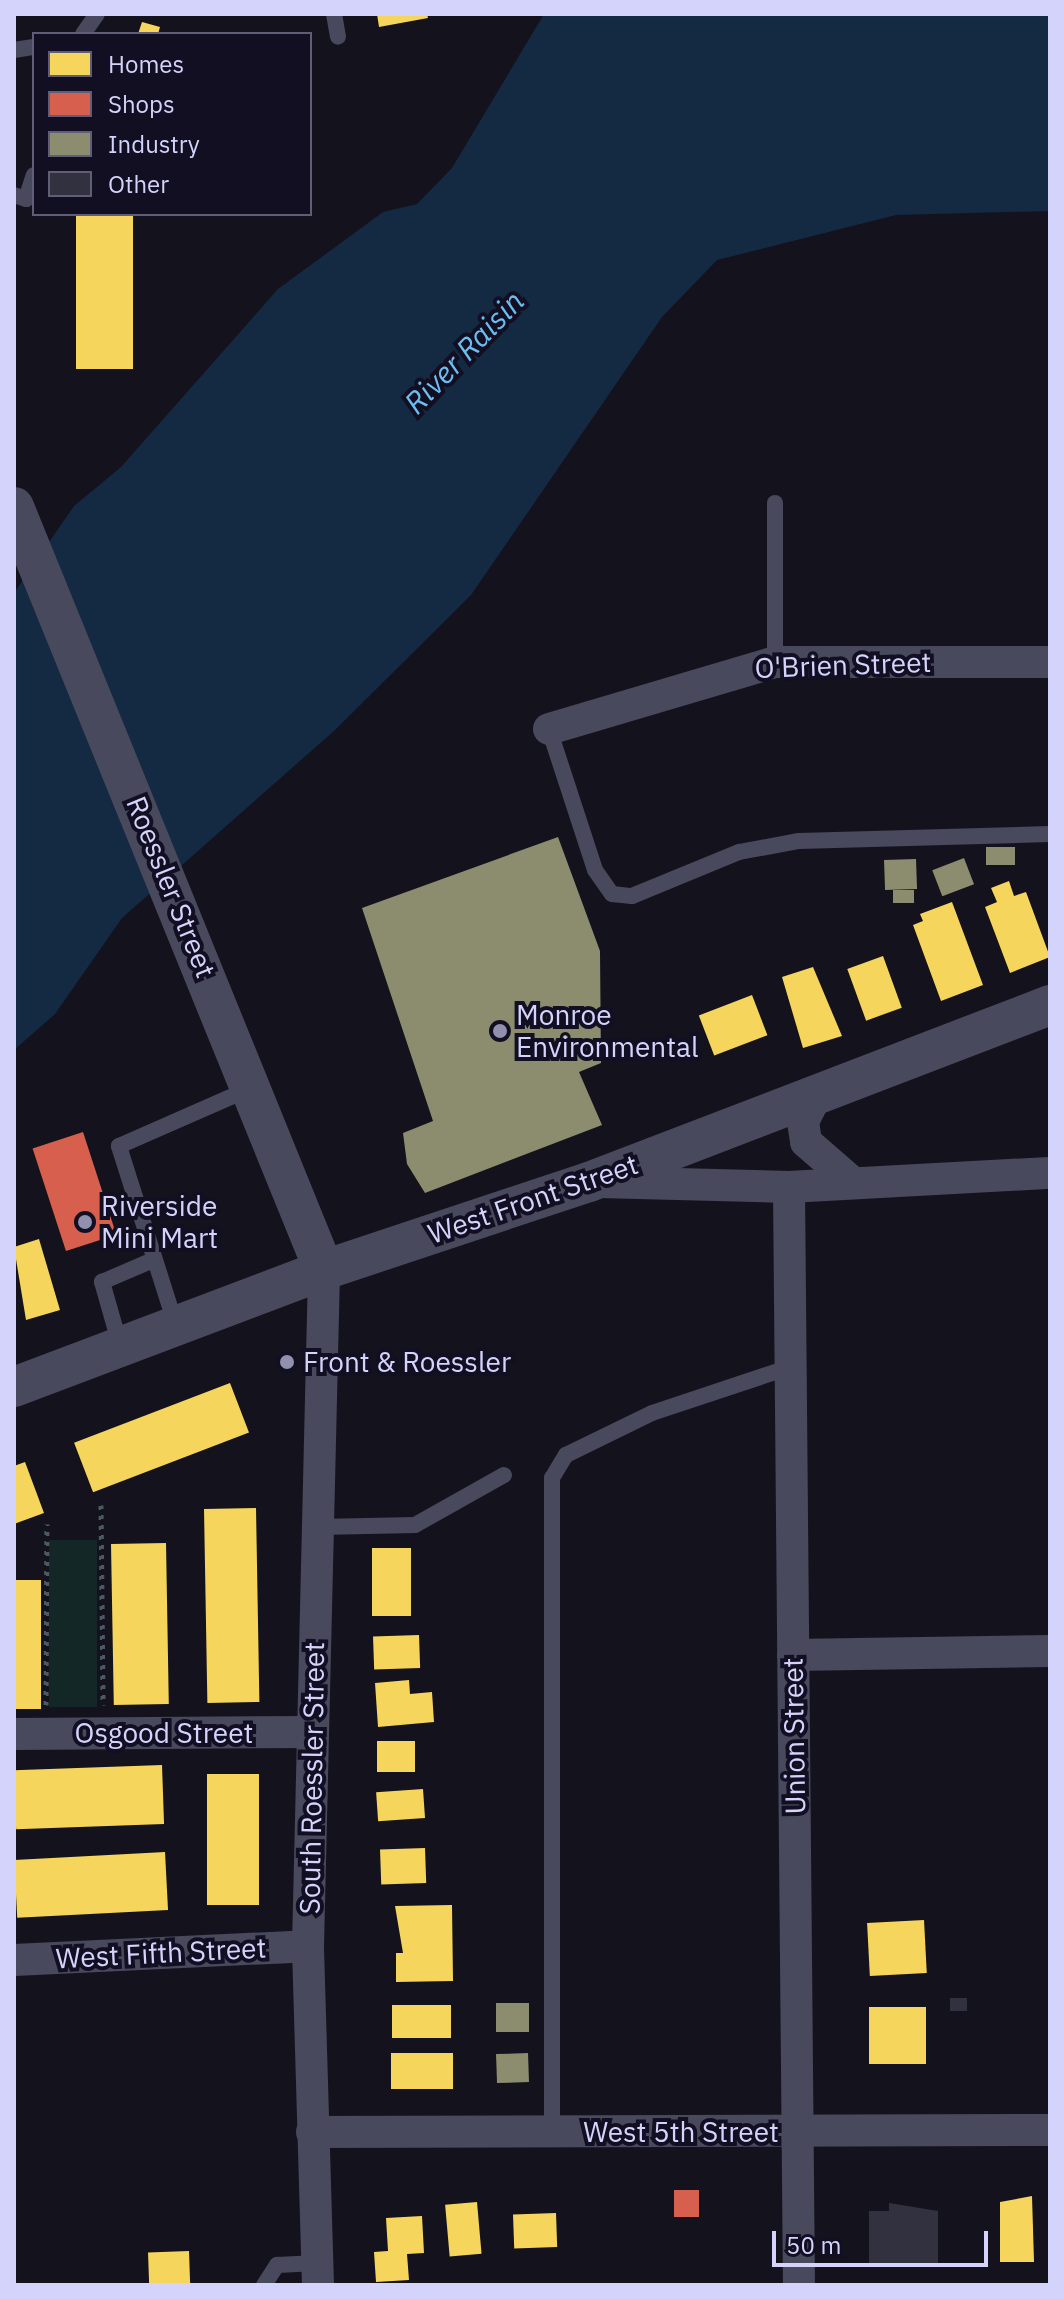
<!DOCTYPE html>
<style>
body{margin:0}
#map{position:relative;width:1064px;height:2299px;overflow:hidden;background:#14131d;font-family:"IBM Plex Sans",sans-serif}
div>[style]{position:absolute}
.green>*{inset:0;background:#132727;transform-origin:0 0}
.water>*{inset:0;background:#142942}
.homes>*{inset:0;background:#f6d55c;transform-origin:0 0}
.shops>*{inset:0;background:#d6604d;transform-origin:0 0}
.industry>*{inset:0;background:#8c8c6e;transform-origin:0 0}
.building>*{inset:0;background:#32313f;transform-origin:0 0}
.path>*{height:5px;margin-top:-2.5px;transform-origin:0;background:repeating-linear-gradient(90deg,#4b5963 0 4px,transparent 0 10px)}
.service>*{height:16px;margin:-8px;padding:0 8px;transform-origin:8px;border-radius:8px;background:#49495d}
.minor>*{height:32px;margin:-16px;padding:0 16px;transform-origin:16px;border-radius:16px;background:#49495d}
.tertiary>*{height:40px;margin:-20px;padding:0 20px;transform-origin:20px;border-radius:20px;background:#49495d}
.dots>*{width:22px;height:22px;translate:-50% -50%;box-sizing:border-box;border:4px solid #110f21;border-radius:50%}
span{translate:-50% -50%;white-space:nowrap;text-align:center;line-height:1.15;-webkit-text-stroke:8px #110f21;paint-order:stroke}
.street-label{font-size:28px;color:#d4d3fb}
.poi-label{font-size:28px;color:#d4d3fb}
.left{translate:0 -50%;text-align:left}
.water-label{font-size:30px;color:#6abef2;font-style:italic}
.frame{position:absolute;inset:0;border:16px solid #d4d3fb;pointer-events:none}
.legend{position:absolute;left:32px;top:32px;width:280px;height:184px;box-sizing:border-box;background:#110f21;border:2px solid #5f5d78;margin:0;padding:10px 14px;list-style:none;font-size:24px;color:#d4d3fb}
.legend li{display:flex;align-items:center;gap:16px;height:40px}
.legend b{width:40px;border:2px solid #5f5d78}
.scale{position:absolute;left:772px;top:2231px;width:216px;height:36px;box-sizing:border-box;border:4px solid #d4d3fb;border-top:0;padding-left:10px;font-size:24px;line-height:28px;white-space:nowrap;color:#d4d3fb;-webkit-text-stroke:6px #110f21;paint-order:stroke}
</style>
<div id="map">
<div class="green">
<i style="left:97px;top:1540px;width:167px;height:48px;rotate:90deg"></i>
</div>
<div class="water">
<i style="clip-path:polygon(544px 14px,1050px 14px,1050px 211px,896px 215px,717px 260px,662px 317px,471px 595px,335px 730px,122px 918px,55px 1014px,14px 1050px,14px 593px,74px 506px,121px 467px,278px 289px,383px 212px,417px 204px,452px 168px)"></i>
</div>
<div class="homes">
<i style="clip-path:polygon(377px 14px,427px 14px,428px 18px,379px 27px)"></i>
<i style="clip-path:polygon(142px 22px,160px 27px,158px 34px,138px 34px)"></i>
<i style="left:76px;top:214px;width:57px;height:155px"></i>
<i style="clip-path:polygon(1009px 881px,1014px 896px,1026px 892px,1050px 957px,1010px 973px,985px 907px,997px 902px,991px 888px)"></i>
<i style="clip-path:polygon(952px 902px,983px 985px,941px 1001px,913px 925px,923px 921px,920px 914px)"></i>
<i style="left:883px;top:956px;width:55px;height:38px;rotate:70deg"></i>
<i style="clip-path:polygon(813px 967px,842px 1036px,803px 1048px,782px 977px)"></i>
<i style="left:752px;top:995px;width:43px;height:57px;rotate:69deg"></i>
<i style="clip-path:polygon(39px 1239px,60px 1310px,26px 1320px,14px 1247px)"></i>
<i style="left:230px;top:1383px;width:53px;height:167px;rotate:69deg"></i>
<i style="clip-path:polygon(25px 1462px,44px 1513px,14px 1524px,14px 1466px)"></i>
<i style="left:256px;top:1508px;width:194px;height:52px;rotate:89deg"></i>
<i style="left:166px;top:1543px;width:161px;height:55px;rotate:89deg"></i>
<i style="left:372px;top:1548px;width:39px;height:68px"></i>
<i style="left:41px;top:1580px;width:129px;height:27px;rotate:90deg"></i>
<i style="left:419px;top:1635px;width:33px;height:46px;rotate:88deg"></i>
<i style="clip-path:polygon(409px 1680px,410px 1694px,432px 1692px,434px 1722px,378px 1727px,375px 1683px)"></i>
<i style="left:415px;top:1741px;width:31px;height:38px;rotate:90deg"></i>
<i style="left:162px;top:1765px;width:59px;height:148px;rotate:88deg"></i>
<i style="left:259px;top:1774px;width:131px;height:52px;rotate:90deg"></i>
<i style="left:423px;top:1789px;width:29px;height:47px;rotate:86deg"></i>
<i style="left:425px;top:1848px;width:35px;height:45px;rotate:88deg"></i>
<i style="left:165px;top:1852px;width:58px;height:151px;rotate:87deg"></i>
<i style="clip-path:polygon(452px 1905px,453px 1981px,396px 1982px,396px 1953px,403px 1953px,395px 1906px)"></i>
<i style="left:924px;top:1920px;width:53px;height:57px;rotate:87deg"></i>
<i style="left:451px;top:2005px;width:33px;height:59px;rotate:90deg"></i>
<i style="left:869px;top:2007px;width:57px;height:57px"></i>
<i style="left:453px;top:2053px;width:36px;height:62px;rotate:90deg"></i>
<i style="clip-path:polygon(1032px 2196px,1034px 2262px,1000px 2262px,1000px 2202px)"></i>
<i style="left:477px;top:2202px;width:52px;height:32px;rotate:85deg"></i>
<i style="left:556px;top:2213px;width:34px;height:43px;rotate:88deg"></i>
<i style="clip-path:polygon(422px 2216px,424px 2253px,407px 2254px,409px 2280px,376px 2282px,374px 2252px,388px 2251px,386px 2218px)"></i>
<i style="left:189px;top:2251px;width:34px;height:41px;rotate:88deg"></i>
</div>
<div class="shops">
<i style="left:83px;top:1132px;width:108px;height:53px;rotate:72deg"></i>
<i style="left:674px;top:2190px;width:25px;height:27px"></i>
</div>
<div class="industry">
<i style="clip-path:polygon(558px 837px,600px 951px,601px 1063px,579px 1072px,602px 1125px,425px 1193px,407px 1164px,403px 1133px,433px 1121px,362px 908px)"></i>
<i style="left:986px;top:847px;width:29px;height:18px"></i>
<i style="left:964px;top:858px;width:28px;height:34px;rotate:69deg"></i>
<i style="left:916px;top:859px;width:30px;height:32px;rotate:88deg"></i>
<i style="left:914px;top:890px;width:13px;height:21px;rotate:90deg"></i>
<i style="left:529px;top:2003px;width:29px;height:33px;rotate:90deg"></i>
<i style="left:528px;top:2053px;width:29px;height:32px;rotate:88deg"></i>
</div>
<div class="building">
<i style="left:950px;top:1998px;width:17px;height:13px"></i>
<i style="clip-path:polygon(889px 2203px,938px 2211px,938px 2263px,869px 2263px,869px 2211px,889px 2211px)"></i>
</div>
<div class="path">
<i style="left:101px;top:1505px;width:200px;rotate:89.4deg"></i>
<i style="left:46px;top:1705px;width:181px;rotate:-89.7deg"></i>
</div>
<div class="service">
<i style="left:334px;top:14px;width:23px;rotate:80deg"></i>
<i style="left:83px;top:34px;width:24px;rotate:-55deg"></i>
<i style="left:14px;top:50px;width:20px;rotate:-9deg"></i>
<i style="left:14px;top:195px;width:13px;rotate:18deg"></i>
<i style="left:26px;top:199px;width:25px;rotate:-72deg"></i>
<i style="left:775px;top:662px;width:159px;rotate:-90deg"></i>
<i style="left:549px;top:729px;width:148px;rotate:71.9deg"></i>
<i style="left:595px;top:870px;width:29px;rotate:55deg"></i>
<i style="left:612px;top:894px;width:20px;rotate:6deg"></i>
<i style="left:632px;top:896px;width:116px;rotate:-22.4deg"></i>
<i style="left:739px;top:852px;width:61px;rotate:-10.4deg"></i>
<i style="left:799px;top:841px;width:251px;rotate:-1.6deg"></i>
<i style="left:176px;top:1326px;width:189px;rotate:-107.6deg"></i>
<i style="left:119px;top:1146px;width:144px;rotate:-23.7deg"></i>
<i style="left:120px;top:1345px;width:66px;rotate:-105.9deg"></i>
<i style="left:102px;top:1282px;width:56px;rotate:-23.3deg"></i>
<i style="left:318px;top:1527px;width:97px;rotate:-1.2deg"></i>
<i style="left:415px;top:1525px;width:102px;rotate:-29.3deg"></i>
<i style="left:552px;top:2132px;width:654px;rotate:-90deg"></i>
<i style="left:552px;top:1478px;width:27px;rotate:-59deg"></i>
<i style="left:566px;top:1455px;width:96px;rotate:-26deg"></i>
<i style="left:652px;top:1413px;width:145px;rotate:-18.4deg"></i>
<i style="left:264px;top:2285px;width:24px;rotate:-57deg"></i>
<i style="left:277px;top:2265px;width:41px;rotate:-2.8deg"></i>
</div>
<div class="minor">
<i style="left:549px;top:729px;width:236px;rotate:-16.5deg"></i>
<i style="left:775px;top:662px;width:275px"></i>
<i style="left:817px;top:1094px;width:31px;rotate:117deg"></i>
<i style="left:803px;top:1122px;width:20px;rotate:81deg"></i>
<i style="left:806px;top:1142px;width:61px;rotate:41deg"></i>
<i style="left:600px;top:1182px;width:189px;rotate:1.5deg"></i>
<i style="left:789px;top:1187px;width:261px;rotate:-3.1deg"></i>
<i style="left:789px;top:1187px;width:1098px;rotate:89.48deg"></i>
<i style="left:793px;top:1655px;width:257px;rotate:-0.9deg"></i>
<i style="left:14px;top:1734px;width:299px;rotate:-0.4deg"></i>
<i style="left:14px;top:1960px;width:294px;rotate:-2.7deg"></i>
<i style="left:312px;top:2132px;width:738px;rotate:-0.16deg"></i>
<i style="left:318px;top:2285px;width:339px;rotate:-91.7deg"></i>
<i style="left:308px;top:1946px;width:676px;rotate:-88.64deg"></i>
</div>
<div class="tertiary">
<i style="left:14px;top:507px;width:824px;rotate:67.89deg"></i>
<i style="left:14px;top:1387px;width:331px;rotate:-20.7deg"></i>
<i style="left:324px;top:1270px;width:279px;rotate:-18.4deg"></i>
<i style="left:589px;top:1182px;width:494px;rotate:-21deg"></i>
</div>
<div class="dots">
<i style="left:500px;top:1031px;background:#9190ad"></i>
<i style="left:85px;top:1222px;background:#9190ad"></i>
<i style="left:287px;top:1362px;background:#9190ad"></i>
</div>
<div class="street-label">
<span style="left:843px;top:665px;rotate:-2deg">O'Brien Street</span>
<span style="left:171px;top:887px;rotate:68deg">Roessler Street</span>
<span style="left:533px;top:1199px;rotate:-19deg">West Front Street</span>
<span style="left:164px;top:1733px">Osgood Street</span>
<span style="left:794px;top:1736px;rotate:-91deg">Union Street</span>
<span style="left:312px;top:1778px;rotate:-89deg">South Roessler Street</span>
<span style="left:161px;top:1953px;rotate:-3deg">West Fifth Street</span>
<span style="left:681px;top:2132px">West 5th Street</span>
</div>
<div class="poi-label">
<span class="left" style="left:516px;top:1031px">Monroe<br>Environmental</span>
<span class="left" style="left:101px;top:1222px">Riverside<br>Mini Mart</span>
<span class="left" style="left:303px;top:1362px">Front &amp; Roessler</span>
</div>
<div class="water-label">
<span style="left:464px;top:352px;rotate:-46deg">River Raisin</span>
</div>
<div class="frame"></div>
<ul class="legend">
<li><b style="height:22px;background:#f6d55c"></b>Homes</li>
<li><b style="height:22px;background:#d6604d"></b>Shops</li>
<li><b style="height:22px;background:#8c8c6e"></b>Industry</li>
<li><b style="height:22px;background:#32313f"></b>Other</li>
</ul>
<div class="scale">50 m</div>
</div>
